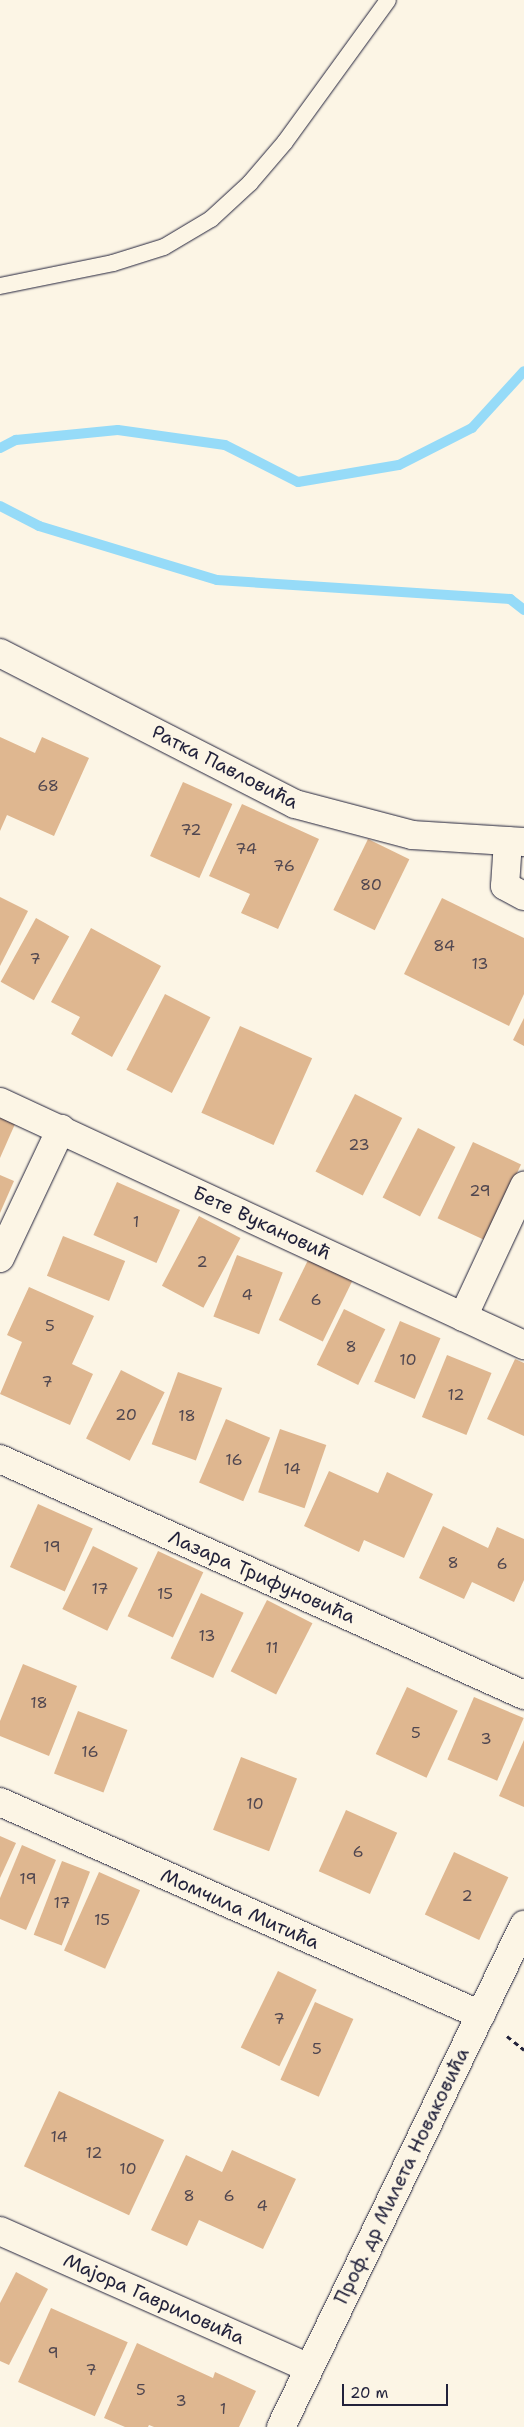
<!DOCTYPE html>
<meta charset="utf-8">
<style>
body{margin:0}
#map{position:relative;width:524px;height:2427px;overflow:hidden;background:#fcf5e5;font-family:"Shantell Sans",sans-serif}
div>[style]{position:absolute}
.stream>*{height:10px;margin:-5px;padding:0 5px;transform-origin:5px;border-radius:5px;background:#96dbf8}
.building>*{inset:0;background:#dfb790;transform-origin:0 0}
.path>*{height:3px;margin-top:-1.5px;transform-origin:0;background:repeating-linear-gradient(90deg,#22223b 0 5px,transparent 0 9px)}
.roads{filter:drop-shadow(0 0 1px #22223b) drop-shadow(0 0 1px #22223b)}
.lane>*{height:16px;margin:-8px;padding:0 8px;transform-origin:8px;border-radius:8px;background:#fcf5e5}
.street>*{height:28px;margin:-14px;padding:0 14px;transform-origin:14px;border-radius:14px;background:#fcf5e5}
span{translate:-50% -50%;white-space:nowrap;text-align:center;line-height:1.15;-webkit-text-stroke:4px #fcf5e5;paint-order:stroke}
.number-label{font-size:16px;color:#514750}
.number-label span{-webkit-text-stroke-width:0}
.street-label{font-size:19px;color:#22223b}
.scale{position:absolute;left:342px;top:2384px;width:106px;height:22px;box-sizing:border-box;border:2px solid #22223b;border-top:0;padding-left:6px;font-size:15px;line-height:18px;white-space:nowrap;color:#22223b;-webkit-text-stroke:4px #fcf5e5;paint-order:stroke}
</style>
<div id="map">
<div class="stream">
<i style="left:0;top:448px;width:18px;rotate:-27deg"></i>
<i style="left:16px;top:440px;width:102px;rotate:-5.6deg"></i>
<i style="left:118px;top:430px;width:108px;rotate:8deg"></i>
<i style="left:225px;top:445px;width:82px;rotate:26.9deg"></i>
<i style="left:298px;top:482px;width:102px;rotate:-9.6deg"></i>
<i style="left:399px;top:465px;width:82px;rotate:-26.9deg"></i>
<i style="left:472px;top:428px;width:77px;rotate:-47.6deg"></i>
<i style="left:0;top:506px;width:44px;rotate:27.1deg"></i>
<i style="left:39px;top:526px;width:186px;rotate:16.9deg"></i>
<i style="left:217px;top:580px;width:294px;rotate:3.7deg"></i>
<i style="left:510px;top:599px;width:18px;rotate:38deg"></i>
</div>
<div class="building">
<i style="clip-path:polygon(0 737px,35px 753px,42px 737px,89px 758px,54px 836px,7px 815px,0 831px)"></i>
<i style="left:183px;top:782px;width:54px;height:81px;rotate:24deg"></i>
<i style="clip-path:polygon(242px 804px,319px 839px,278px 929px,241px 913px,250px 894px,209px 876px)"></i>
<i style="left:368px;top:839px;width:46px;height:79px;rotate:26deg"></i>
<i style="clip-path:polygon(0 897px,28px 911px,0 966px)"></i>
<i style="clip-path:polygon(442px 898px,524px 938px,524px 994px,509px 1026px,404px 974px)"></i>
<i style="left:36px;top:918px;width:38px;height:73px;rotate:29deg"></i>
<i style="clip-path:polygon(91px 928px,161px 966px,112px 1057px,71px 1034px,80px 1017px,51px 1002px)"></i>
<i style="left:165px;top:994px;width:51px;height:85px;rotate:27deg"></i>
<i style="clip-path:polygon(524px 1018px,524px 1046px,513px 1040px)"></i>
<i style="left:240px;top:1026px;width:79px;height:95px;rotate:24deg"></i>
<i style="left:355px;top:1094px;width:53px;height:87px;rotate:27deg"></i>
<i style="clip-path:polygon(0 1117px,15px 1124px,0 1158px)"></i>
<i style="left:418px;top:1128px;width:42px;height:78px;rotate:27deg"></i>
<i style="left:473px;top:1142px;width:53px;height:84px;rotate:25deg"></i>
<i style="clip-path:polygon(0 1175px,14px 1181px,0 1213px)"></i>
<i style="left:117px;top:1182px;width:69px;height:58px;rotate:24deg"></i>
<i style="left:199px;top:1216px;width:47px;height:79px;rotate:28deg"></i>
<i style="left:63px;top:1236px;width:67px;height:43px;rotate:22deg"></i>
<i style="left:237px;top:1255px;width:49px;height:66px;rotate:21deg"></i>
<i style="left:309px;top:1258px;width:49px;height:69px;rotate:26deg"></i>
<i style="clip-path:polygon(29px 1287px,94px 1316px,72px 1364px,93px 1374px,70px 1425px,0 1394px,22px 1342px,7px 1335px)"></i>
<i style="left:344px;top:1309px;width:46px;height:62px;rotate:26deg"></i>
<i style="left:400px;top:1321px;width:44px;height:66px;rotate:23deg"></i>
<i style="left:447px;top:1355px;width:48px;height:67px;rotate:22deg"></i>
<i style="clip-path:polygon(515px 1359px,524px 1363px,524px 1436px,487px 1419px)"></i>
<i style="left:121px;top:1370px;width:49px;height:77px;rotate:27deg"></i>
<i style="left:178px;top:1372px;width:47px;height:77px;rotate:20deg"></i>
<i style="left:226px;top:1419px;width:48px;height:69px;rotate:23deg"></i>
<i style="left:280px;top:1429px;width:49px;height:67px;rotate:19deg"></i>
<i style="clip-path:polygon(329px 1471px,378px 1493px,387px 1472px,433px 1494px,404px 1558px,364px 1540px,359px 1552px,304px 1526px)"></i>
<i style="left:38px;top:1504px;width:60px;height:69px;rotate:24deg"></i>
<i style="clip-path:polygon(443px 1526px,488px 1548px,497px 1527px,524px 1539px,524px 1580px,514px 1602px,472px 1582px,464px 1599px,419px 1578px)"></i>
<i style="left:93px;top:1546px;width:50px;height:70px;rotate:26deg"></i>
<i style="left:158px;top:1551px;width:50px;height:72px;rotate:25deg"></i>
<i style="left:201px;top:1593px;width:47px;height:72px;rotate:25deg"></i>
<i style="left:267px;top:1600px;width:51px;height:80px;rotate:27deg"></i>
<i style="clip-path:polygon(23px 1664px,77px 1686px,49px 1756px,0 1736px,0 1721px)"></i>
<i style="left:407px;top:1687px;width:56px;height:74px;rotate:25deg"></i>
<i style="left:474px;top:1697px;width:54px;height:68px;rotate:23deg"></i>
<i style="left:78px;top:1711px;width:53px;height:67px;rotate:21deg"></i>
<i style="clip-path:polygon(524px 1740px,524px 1807px,499px 1796px)"></i>
<i style="left:241px;top:1757px;width:60px;height:78px;rotate:21deg"></i>
<i style="left:346px;top:1810px;width:56px;height:67px;rotate:24deg"></i>
<i style="clip-path:polygon(0 1836px,16px 1843px,0 1878px)"></i>
<i style="clip-path:polygon(22px 1845px,56px 1860px,26px 1930px,0 1919px,0 1898px)"></i>
<i style="left:454px;top:1852px;width:60px;height:69px;rotate:25deg"></i>
<i style="left:62px;top:1861px;width:30px;height:79px;rotate:21deg"></i>
<i style="left:99px;top:1872px;width:45px;height:86px;rotate:24deg"></i>
<i style="left:278px;top:1971px;width:43px;height:85px;rotate:26deg"></i>
<i style="left:315px;top:2002px;width:42px;height:85px;rotate:24deg"></i>
<i style="left:59px;top:2091px;width:116px;height:83px;rotate:25deg"></i>
<i style="clip-path:polygon(232px 2150px,296px 2179px,263px 2249px,199px 2220px,187px 2246px,151px 2230px,186px 2155px,222px 2172px)"></i>
<i style="clip-path:polygon(16px 2272px,48px 2289px,9px 2365px,0 2361px,0 2303px)"></i>
<i style="left:51px;top:2308px;width:84px;height:81px;rotate:24deg"></i>
<i style="clip-path:polygon(137px 2343px,213px 2378px,215px 2372px,256px 2391px,239px 2427px,154px 2427px,149px 2425px,148px 2427px,125px 2427px,104px 2418px)"></i>
</div>
<div class="path">
<i style="left:507px;top:2036px;width:22px;rotate:39deg"></i>
</div>
<div class="roads">
<div class="lane">
<i style="left:0;top:286px;width:115px;rotate:-11.5deg"></i>
<i style="left:113px;top:263px;width:53px;rotate:-17.4deg"></i>
<i style="left:164px;top:247px;width:55px;rotate:-30.8deg"></i>
<i style="left:211px;top:219px;width:53px;rotate:-42.7deg"></i>
<i style="left:250px;top:183px;width:54px;rotate:-49.5deg"></i>
<i style="left:285px;top:142px;width:175px;rotate:-54deg"></i>
</div>
<div class="street">
<i style="left:0;top:653px;width:331px;rotate:27.1deg"></i>
<i style="left:295px;top:804px;width:121px;rotate:14.8deg"></i>
<i style="left:412px;top:835px;width:112px;rotate:3.6deg"></i>
<i style="left:508px;top:841px;width:45px;rotate:93.8deg"></i>
<i style="left:505px;top:886px;width:21px;rotate:28deg"></i>
<i style="left:0;top:1102px;width:578px;rotate:24.88deg"></i>
<i style="left:0;top:1258px;width:143px;rotate:-64.7deg"></i>
<i style="left:463px;top:1317px;width:145px;rotate:-65deg"></i>
<i style="left:0;top:1459px;width:575px;rotate:24.25deg"></i>
<i style="left:0;top:1802px;width:526px;rotate:23.89deg"></i>
<i style="left:0;top:2231px;width:338px;rotate:23.9deg"></i>
<i style="left:281px;top:2427px;width:558px;rotate:-64.17deg"></i>
</div>
</div>
<div class="number-label">
<span style="left:48px;top:786px">68</span>
<span style="left:191px;top:830px">72</span>
<span style="left:246px;top:849px">74</span>
<span style="left:284px;top:866px">76</span>
<span style="left:371px;top:885px">80</span>
<span style="left:444px;top:946px">84</span>
<span style="left:35px;top:959px">7</span>
<span style="left:480px;top:964px">13</span>
<span style="left:359px;top:1145px">23</span>
<span style="left:480px;top:1191px">29</span>
<span style="left:136px;top:1222px">1</span>
<span style="left:202px;top:1262px">2</span>
<span style="left:247px;top:1295px">4</span>
<span style="left:316px;top:1300px">6</span>
<span style="left:50px;top:1326px">5</span>
<span style="left:351px;top:1347px">8</span>
<span style="left:408px;top:1360px">10</span>
<span style="left:47px;top:1382px">7</span>
<span style="left:456px;top:1395px">12</span>
<span style="left:126px;top:1415px">20</span>
<span style="left:187px;top:1416px">18</span>
<span style="left:234px;top:1460px">16</span>
<span style="left:292px;top:1469px">14</span>
<span style="left:52px;top:1547px">19</span>
<span style="left:453px;top:1563px">8</span>
<span style="left:502px;top:1564px">6</span>
<span style="left:100px;top:1589px">17</span>
<span style="left:165px;top:1594px">15</span>
<span style="left:207px;top:1636px">13</span>
<span style="left:272px;top:1648px">11</span>
<span style="left:39px;top:1703px">18</span>
<span style="left:416px;top:1733px">5</span>
<span style="left:486px;top:1739px">3</span>
<span style="left:90px;top:1752px">16</span>
<span style="left:255px;top:1804px">10</span>
<span style="left:358px;top:1852px">6</span>
<span style="left:28px;top:1879px">19</span>
<span style="left:467px;top:1896px">2</span>
<span style="left:62px;top:1903px">17</span>
<span style="left:102px;top:1920px">15</span>
<span style="left:279px;top:2019px">7</span>
<span style="left:317px;top:2049px">5</span>
<span style="left:59px;top:2137px">14</span>
<span style="left:94px;top:2153px">12</span>
<span style="left:128px;top:2169px">10</span>
<span style="left:189px;top:2196px">8</span>
<span style="left:229px;top:2196px">6</span>
<span style="left:262px;top:2206px">4</span>
<span style="left:53px;top:2353px">9</span>
<span style="left:91px;top:2370px">7</span>
<span style="left:141px;top:2390px">5</span>
<span style="left:181px;top:2401px">3</span>
<span style="left:223px;top:2409px">1</span>
</div>
<div class="street-label">
<span style="left:225px;top:767px;rotate:27deg">Ратка Павловића</span>
<span style="left:262px;top:1223px;rotate:25deg">Бете Вукановић</span>
<span style="left:262px;top:1577px;rotate:24deg">Лазара Трифуновића</span>
<span style="left:240px;top:1909px;rotate:24deg">Момчила Митића</span>
<span style="left:402px;top:2176px;rotate:-64deg">Проф. др Милета Новаковића</span>
<span style="left:154px;top:2299px;rotate:24deg">Мајора Гавриловића</span>
</div>
<div class="scale">20 m</div>
</div>
